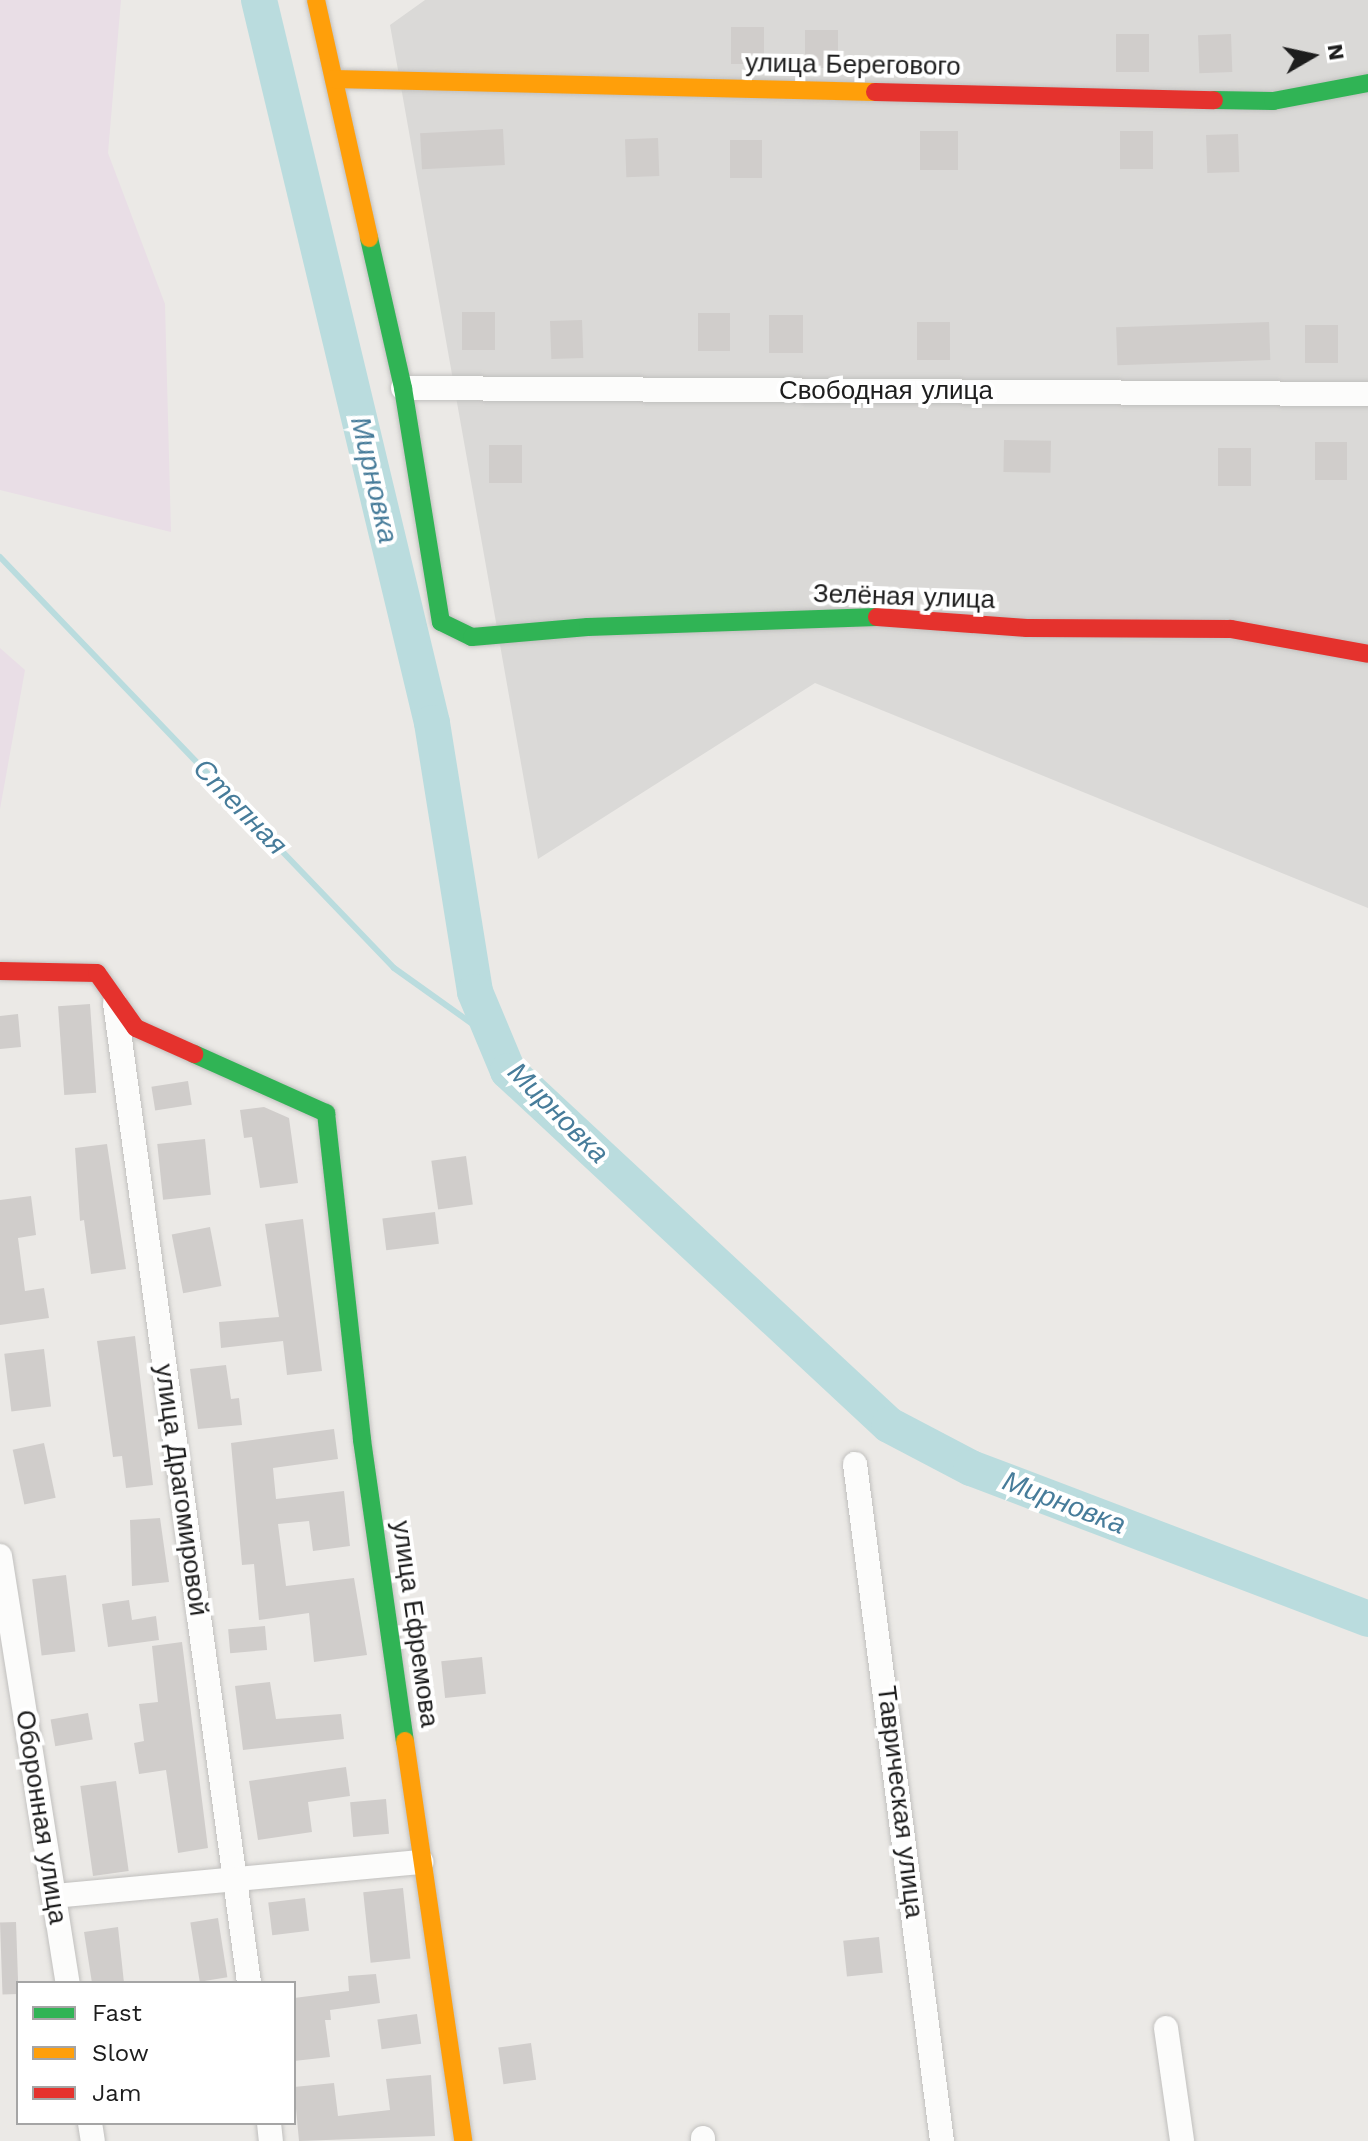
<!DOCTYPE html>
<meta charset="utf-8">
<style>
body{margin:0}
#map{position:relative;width:1368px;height:2141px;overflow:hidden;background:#ebe9e6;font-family:"Work Sans",sans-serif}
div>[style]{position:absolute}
.residential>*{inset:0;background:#dad9d7}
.industrial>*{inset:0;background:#e9dee6}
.stream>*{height:6px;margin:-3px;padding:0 3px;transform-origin:3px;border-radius:3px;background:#badcde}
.river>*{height:36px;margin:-18px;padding:0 18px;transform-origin:18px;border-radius:18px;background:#badcde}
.building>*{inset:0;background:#d0cdcb;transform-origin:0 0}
.roads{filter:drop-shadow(0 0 2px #c1c0be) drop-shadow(0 0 2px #c1c0be)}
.street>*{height:24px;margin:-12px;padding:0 12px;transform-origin:12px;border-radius:12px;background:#fcfcfb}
.fast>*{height:18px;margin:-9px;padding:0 9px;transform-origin:9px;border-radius:9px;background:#30b455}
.slow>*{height:18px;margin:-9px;padding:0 9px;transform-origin:9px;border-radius:9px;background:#ff9f0a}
.jam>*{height:18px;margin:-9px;padding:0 9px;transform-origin:9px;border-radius:9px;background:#e5322d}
span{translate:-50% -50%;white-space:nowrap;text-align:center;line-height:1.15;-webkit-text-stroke:8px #fff;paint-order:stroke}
.street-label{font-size:26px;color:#1d1d1d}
.water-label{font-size:28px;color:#477c9a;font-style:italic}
.legend{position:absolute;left:16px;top:1981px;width:280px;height:144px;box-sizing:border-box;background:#fff;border:2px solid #a5a5a5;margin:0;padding:10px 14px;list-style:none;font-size:24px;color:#1d1d1d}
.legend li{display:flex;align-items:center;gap:16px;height:40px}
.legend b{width:40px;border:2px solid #a5a5a5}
.north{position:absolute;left:1272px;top:16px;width:80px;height:80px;-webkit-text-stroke:6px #fff;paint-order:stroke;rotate:81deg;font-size:22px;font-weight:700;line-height:32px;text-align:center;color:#1d1d1d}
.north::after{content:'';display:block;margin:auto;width:28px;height:36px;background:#1d1d1d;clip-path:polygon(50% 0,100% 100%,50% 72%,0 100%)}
</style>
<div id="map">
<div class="residential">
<i style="clip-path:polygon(425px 0,1368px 0,1368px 908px,815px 683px,538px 859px,390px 25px)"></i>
</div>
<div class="industrial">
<i style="clip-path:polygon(0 0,121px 0,108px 153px,165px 304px,171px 532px,0 490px)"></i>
<i style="clip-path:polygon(0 648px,25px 670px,0 809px)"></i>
</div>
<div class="stream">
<i style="left:0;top:557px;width:569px;rotate:46.21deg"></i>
<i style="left:394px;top:968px;width:124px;rotate:35.5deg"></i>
</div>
<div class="river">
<i style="left:259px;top:0;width:743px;rotate:76.54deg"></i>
<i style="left:432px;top:723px;width:272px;rotate:80.9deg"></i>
<i style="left:475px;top:992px;width:86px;rotate:67.3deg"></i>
<i style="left:508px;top:1071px;width:520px;rotate:42.9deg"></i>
<i style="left:889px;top:1425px;width:93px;rotate:27.7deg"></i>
<i style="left:971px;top:1468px;width:425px;rotate:20.8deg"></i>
</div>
<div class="building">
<i style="left:764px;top:27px;width:37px;height:33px;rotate:90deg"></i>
<i style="left:838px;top:30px;width:38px;height:33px;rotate:90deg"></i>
<i style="left:1116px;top:34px;width:33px;height:38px"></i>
<i style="left:1231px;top:34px;width:38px;height:33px;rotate:88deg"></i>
<i style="left:503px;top:129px;width:36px;height:83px;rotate:87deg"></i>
<i style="left:920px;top:131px;width:38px;height:39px"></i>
<i style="left:1153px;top:131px;width:38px;height:33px;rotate:90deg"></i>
<i style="left:1238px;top:134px;width:38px;height:32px;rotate:88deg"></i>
<i style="left:658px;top:138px;width:38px;height:33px;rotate:88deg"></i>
<i style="left:730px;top:140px;width:32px;height:38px"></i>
<i style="left:462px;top:312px;width:33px;height:38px"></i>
<i style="left:698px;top:313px;width:32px;height:38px"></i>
<i style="left:803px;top:315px;width:38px;height:34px;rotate:90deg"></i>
<i style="left:582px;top:320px;width:38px;height:32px;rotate:88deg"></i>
<i style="left:950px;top:322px;width:38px;height:33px;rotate:90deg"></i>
<i style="left:1269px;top:322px;width:38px;height:153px;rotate:88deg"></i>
<i style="left:1305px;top:325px;width:33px;height:38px"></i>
<i style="left:1004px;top:440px;width:47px;height:32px;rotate:1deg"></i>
<i style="left:1315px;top:442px;width:32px;height:38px"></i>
<i style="left:489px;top:445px;width:33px;height:38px"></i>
<i style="left:1218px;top:448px;width:33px;height:38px"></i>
<i style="left:90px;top:1004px;width:89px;height:32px;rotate:86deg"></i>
<i style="clip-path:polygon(18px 1014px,21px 1047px,0 1049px,0 1016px)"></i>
<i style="left:188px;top:1081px;width:24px;height:37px;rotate:81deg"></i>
<i style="clip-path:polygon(264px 1107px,289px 1118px,298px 1183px,260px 1188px,252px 1137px,244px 1138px,240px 1110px)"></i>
<i style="left:205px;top:1139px;width:56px;height:48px;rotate:84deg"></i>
<i style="clip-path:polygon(107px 1144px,126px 1269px,91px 1274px,84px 1220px,80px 1221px,75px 1148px)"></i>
<i style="left:466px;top:1156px;width:49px;height:35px;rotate:82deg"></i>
<i style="clip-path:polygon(31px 1196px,36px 1235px,18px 1238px,25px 1291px,44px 1288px,49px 1318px,0 1325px,0 1200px)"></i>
<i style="left:435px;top:1212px;width:32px;height:53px;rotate:83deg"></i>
<i style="clip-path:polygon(303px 1219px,322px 1371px,287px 1375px,283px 1341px,221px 1348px,219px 1322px,279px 1317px,265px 1224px)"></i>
<i style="left:210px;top:1227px;width:60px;height:39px;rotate:79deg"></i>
<i style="clip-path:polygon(135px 1336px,153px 1485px,126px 1488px,122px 1456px,113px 1457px,97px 1341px)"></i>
<i style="left:44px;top:1349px;width:58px;height:40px;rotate:83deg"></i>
<i style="clip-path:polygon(226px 1365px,231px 1399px,239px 1398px,242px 1425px,198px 1429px,190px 1369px)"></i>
<i style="clip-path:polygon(334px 1429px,338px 1459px,273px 1468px,276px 1499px,344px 1491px,350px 1546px,313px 1551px,309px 1521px,278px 1524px,286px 1586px,354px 1578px,367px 1655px,314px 1662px,309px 1613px,259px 1620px,254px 1564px,242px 1565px,231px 1443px)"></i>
<i style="left:44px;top:1443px;width:56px;height:32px;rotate:78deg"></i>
<i style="clip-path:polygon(160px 1518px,169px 1582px,132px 1586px,130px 1520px)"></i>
<i style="left:66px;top:1575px;width:77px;height:34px;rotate:83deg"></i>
<i style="clip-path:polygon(129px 1600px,132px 1620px,156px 1616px,159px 1640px,108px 1647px,102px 1604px)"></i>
<i style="left:265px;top:1626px;width:24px;height:37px;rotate:85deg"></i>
<i style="clip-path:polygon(182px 1642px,208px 1848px,178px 1853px,166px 1770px,139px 1774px,134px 1743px,144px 1741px,139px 1704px,158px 1702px,152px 1646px)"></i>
<i style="left:482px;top:1657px;width:37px;height:41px;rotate:84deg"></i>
<i style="clip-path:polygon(270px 1682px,276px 1719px,341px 1714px,344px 1739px,243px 1750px,235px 1686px)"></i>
<i style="left:88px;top:1713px;width:27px;height:38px;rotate:80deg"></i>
<i style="clip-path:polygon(346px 1767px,350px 1796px,308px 1802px,312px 1832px,258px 1840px,249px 1781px)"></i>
<i style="left:116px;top:1781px;width:91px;height:36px;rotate:82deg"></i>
<i style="left:386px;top:1799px;width:35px;height:36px;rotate:85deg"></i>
<i style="left:403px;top:1888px;width:71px;height:40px;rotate:84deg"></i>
<i style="left:305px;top:1898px;width:33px;height:37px;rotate:83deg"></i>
<i style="left:218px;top:1918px;width:60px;height:28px;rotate:81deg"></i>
<i style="left:16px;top:1922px;width:72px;height:16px;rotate:88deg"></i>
<i style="clip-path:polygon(118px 1927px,124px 1983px,92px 1983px,84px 1932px)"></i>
<i style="left:879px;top:1937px;width:36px;height:36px;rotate:84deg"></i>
<i style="clip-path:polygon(376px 1974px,380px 2003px,330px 2010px,331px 2020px,325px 2020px,330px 2057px,294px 2061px,294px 1998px,349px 1991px,348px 1976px)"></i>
<i style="left:417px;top:2014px;width:30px;height:40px;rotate:82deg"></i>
<i style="left:531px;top:2043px;width:37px;height:33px;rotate:82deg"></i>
<i style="clip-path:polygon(431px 2075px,435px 2136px,299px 2141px,294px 2087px,334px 2083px,338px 2116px,390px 2110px,386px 2079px)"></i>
</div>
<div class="roads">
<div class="street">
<i style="left:403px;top:388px;width:965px;rotate:0.36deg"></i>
<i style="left:115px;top:1003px;width:989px;rotate:82.21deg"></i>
<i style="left:855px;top:1464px;width:683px;rotate:82.68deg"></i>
<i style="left:0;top:1556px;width:432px;rotate:81deg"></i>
<i style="left:54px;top:1896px;width:369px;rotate:-5.3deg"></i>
<i style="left:1166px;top:2028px;width:114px;rotate:81.9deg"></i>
<i style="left:90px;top:2123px;width:18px;rotate:81deg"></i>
<i style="left:269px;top:2123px;width:18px;rotate:84deg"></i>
<i style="left:703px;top:2138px;width:3px;rotate:90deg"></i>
</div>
<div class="fast">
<i style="left:1214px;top:100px;width:59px;rotate:1deg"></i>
<i style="left:1273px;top:101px;width:97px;rotate:-10.7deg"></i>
<i style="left:369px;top:238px;width:154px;rotate:77.2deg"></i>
<i style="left:403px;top:388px;width:237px;rotate:80.8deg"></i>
<i style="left:441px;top:622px;width:34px;rotate:26deg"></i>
<i style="left:472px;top:637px;width:116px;rotate:-4.9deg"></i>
<i style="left:588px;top:627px;width:289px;rotate:-2deg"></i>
<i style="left:194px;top:1054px;width:145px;rotate:24.1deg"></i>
<i style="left:326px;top:1113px;width:329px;rotate:83.7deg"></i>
<i style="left:362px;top:1440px;width:304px;rotate:81.9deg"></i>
</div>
<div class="slow">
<i style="left:316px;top:0;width:244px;rotate:77.4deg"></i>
<i style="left:334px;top:79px;width:541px;rotate:1.38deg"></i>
<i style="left:405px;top:1741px;width:404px;rotate:81.7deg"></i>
</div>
<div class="jam">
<i style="left:875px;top:92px;width:339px;rotate:1.4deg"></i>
<i style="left:877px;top:617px;width:150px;rotate:4.2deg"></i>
<i style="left:1027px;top:628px;width:204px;rotate:0.3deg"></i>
<i style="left:1231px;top:629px;width:139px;rotate:10.3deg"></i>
<i style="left:0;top:971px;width:97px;rotate:1.2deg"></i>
<i style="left:97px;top:973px;width:67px;rotate:54.7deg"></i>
<i style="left:136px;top:1028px;width:64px;rotate:24.1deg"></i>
</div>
</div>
<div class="street-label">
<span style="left:853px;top:65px;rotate:1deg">улица Берегового</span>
<span style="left:886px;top:391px">Свободная улица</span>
<span style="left:904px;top:597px;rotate:2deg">Зелёная улица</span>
<span style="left:181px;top:1490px;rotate:82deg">улица Драгомировой</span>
<span style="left:415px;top:1624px;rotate:82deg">улица Ефремова</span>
<span style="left:900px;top:1802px;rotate:83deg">Таврическая улица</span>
<span style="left:41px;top:1817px;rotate:81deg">Оборонная улица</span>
</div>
<div class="water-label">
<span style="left:374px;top:480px;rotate:77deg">Мирновка</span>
<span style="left:240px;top:807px;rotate:46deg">Степная</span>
<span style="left:558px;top:1113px;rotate:45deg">Мирновка</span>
<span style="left:1064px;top:1503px;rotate:21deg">Мирновка</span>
</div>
<ul class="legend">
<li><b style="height:10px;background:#30b455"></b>Fast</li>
<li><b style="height:10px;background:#ff9f0a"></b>Slow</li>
<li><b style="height:10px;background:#e5322d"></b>Jam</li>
</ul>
<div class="north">N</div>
</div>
